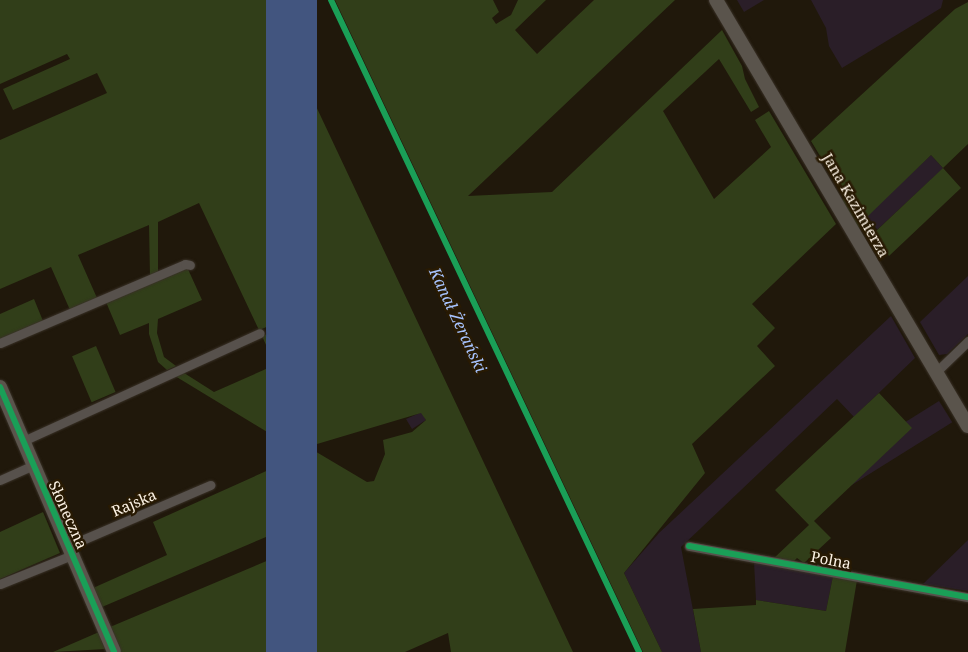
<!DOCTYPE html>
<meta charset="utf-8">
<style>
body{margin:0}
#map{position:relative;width:968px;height:652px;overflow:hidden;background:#20180b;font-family:"Noto Serif",serif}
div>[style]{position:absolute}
.industrial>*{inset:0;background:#2a1e28;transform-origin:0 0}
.green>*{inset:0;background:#313e19;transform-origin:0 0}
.water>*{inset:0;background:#42557f;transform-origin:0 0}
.roads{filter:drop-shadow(0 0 1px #393127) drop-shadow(0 0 1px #393127)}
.street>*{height:9px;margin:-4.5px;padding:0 4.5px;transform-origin:4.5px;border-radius:4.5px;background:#57514c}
.secondary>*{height:14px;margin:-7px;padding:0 7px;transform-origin:7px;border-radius:7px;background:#5a544c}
.cycleway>*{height:6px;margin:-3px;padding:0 3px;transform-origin:3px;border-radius:3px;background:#1a9f57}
span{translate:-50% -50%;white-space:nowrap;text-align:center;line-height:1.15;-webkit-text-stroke:5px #281a03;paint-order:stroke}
.street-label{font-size:15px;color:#fcf2e4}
.water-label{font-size:16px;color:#a7c3fe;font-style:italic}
</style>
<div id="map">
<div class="industrial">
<i style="clip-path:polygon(737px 0,764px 0,744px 12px)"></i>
<i style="clip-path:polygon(811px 0,943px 0,941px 8px,842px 68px,829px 46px,826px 28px)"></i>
<i style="left:931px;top:155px;width:18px;height:90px;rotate:47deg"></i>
<i style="clip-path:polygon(968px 276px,968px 334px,947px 354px,939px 355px,920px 322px)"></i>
<i style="clip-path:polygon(891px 316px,915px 358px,854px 417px,837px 399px,681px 547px,701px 652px,662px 652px,624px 573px,659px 533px)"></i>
<i style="left:939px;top:401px;width:25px;height:174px;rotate:58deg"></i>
<i style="clip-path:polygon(422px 412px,426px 420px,412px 429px,406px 419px)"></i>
<i style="clip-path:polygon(968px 540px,968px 591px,923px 584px)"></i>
<i style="clip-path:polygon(754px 562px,833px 576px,826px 611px,756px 600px)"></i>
</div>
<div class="green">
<i style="clip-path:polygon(0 0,266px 0,573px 652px,451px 652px,448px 633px,405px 652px,118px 652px,110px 627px,276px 557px,266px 537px,102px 607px,93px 588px,167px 555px,153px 522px,313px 450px,367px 482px,374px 481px,385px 454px,383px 440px,412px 432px,426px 420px,421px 413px,297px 450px,175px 376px,181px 371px,214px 392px,275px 365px,262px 336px,277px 330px,274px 324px,259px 330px,199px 203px,158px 222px,158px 273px,150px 276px,149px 225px,78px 255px,97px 298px,70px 310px,51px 267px,0 289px,0 140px,107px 93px,97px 73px,13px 110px,3px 89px,70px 59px,67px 54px,0 84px)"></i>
<i style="clip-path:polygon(335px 0,493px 0,499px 12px,492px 18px,496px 24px,511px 15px,518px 0,546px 0,515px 30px,537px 54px,594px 0,675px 0,468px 196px,552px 192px,722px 30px,742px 66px,745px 79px,759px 107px,751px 112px,719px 59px,663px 111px,714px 199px,771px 147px,755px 120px,769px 111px,836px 224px,752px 304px,775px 328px,757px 346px,775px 366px,692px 444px,705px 473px,624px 573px,662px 652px,643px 652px)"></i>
<i style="clip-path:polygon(968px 2px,968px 144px,943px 168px,961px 188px,889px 256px,875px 232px,943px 168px,931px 155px,867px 217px,870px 223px,859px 228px,842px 200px,845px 197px,811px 141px,955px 9px)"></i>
<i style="clip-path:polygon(187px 267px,202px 300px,158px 319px,157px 333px,164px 357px,176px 366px,167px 370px,158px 362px,149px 334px,149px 323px,120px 335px,106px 302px)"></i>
<i style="clip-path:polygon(34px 299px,43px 321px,0 340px,0 314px)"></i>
<i style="left:96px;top:346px;width:50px;height:26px;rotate:67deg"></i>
<i style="clip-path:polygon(879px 393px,912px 428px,814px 521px,831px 538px,804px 563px,797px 558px,794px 561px,774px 558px,809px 525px,775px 490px)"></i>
<i style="clip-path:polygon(43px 512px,60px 553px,0 579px,0 532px)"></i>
<i style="clip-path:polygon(833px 576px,857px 580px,845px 652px,701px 652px,693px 609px,756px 605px,756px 600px,826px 611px)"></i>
<i style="clip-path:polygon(99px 632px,106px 649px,53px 652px)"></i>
</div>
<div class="water">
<i style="left:266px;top:0;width:51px;height:721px"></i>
</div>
<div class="roads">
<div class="street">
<i style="left:0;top:343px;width:201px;rotate:-23.1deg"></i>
<i style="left:185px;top:264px;width:5px;rotate:11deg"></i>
<i style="left:936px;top:372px;width:45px;rotate:-44.1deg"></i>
<i style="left:23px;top:441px;width:260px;rotate:-24.5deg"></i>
<i style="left:0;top:480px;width:36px;rotate:-24deg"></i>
<i style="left:68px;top:546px;width:155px;rotate:-23.2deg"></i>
<i style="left:689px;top:546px;width:284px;rotate:10.4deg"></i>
<i style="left:0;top:584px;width:78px;rotate:-21.9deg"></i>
</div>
<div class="secondary">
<i style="left:716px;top:0;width:495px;rotate:59.4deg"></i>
<i style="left:0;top:387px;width:288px;rotate:66.7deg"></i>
</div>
</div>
<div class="cycleway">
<i style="left:331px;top:0;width:721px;rotate:64.71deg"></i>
<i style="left:0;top:387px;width:288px;rotate:66.7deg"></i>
<i style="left:689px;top:546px;width:284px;rotate:10.4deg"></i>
</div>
<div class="street-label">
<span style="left:856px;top:205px;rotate:60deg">Jana Kazimierza</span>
<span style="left:134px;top:503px;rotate:-23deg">Rajska</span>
<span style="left:68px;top:515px;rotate:66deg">Słoneczna</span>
<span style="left:831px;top:560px;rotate:11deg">Polna</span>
</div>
<div class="water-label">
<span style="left:458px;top:320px;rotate:65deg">Kanał Żerański</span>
</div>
</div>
